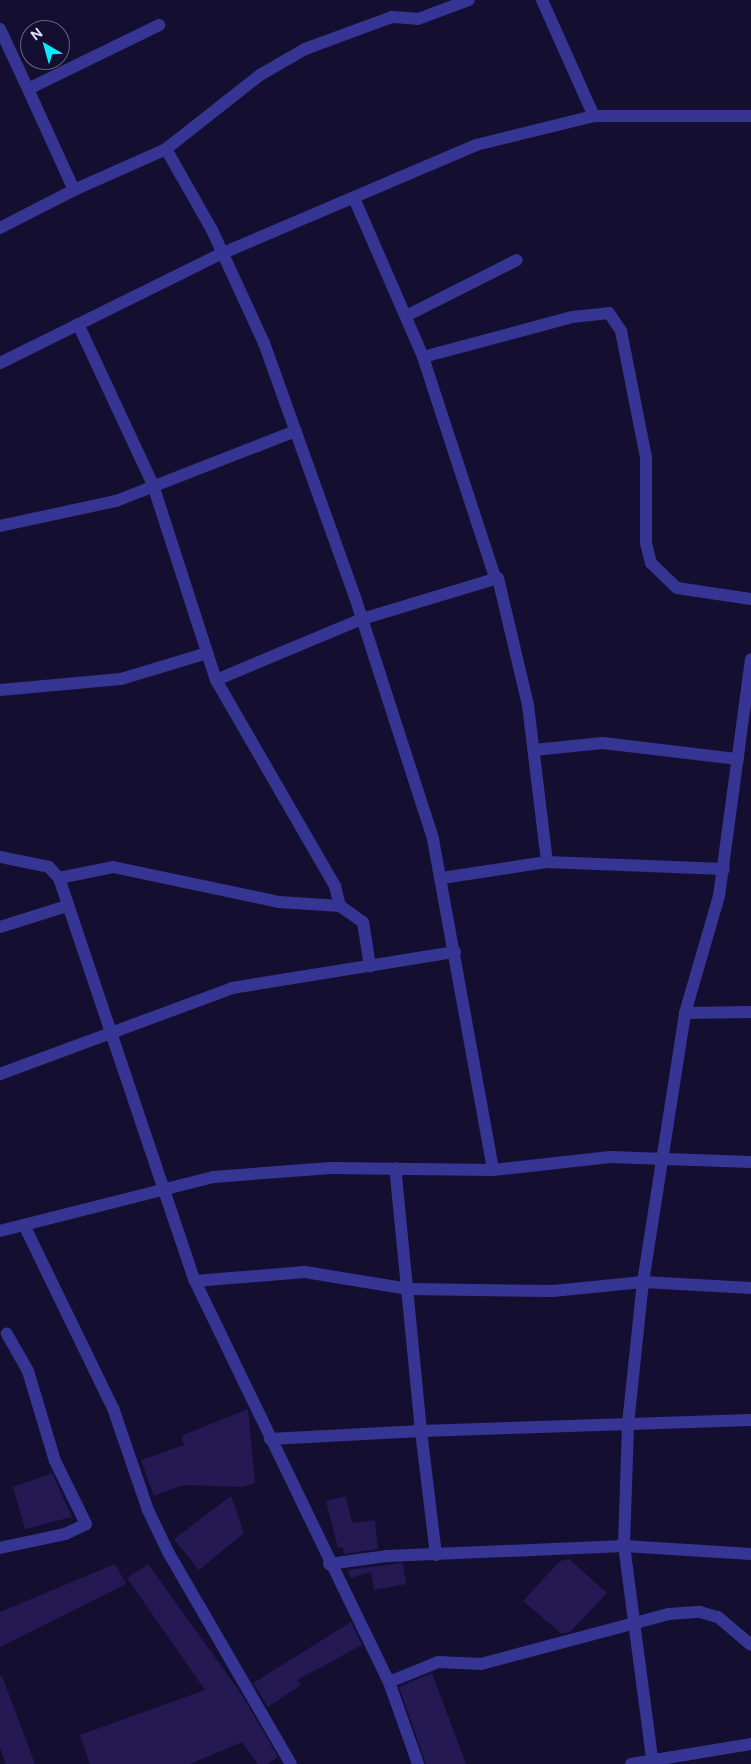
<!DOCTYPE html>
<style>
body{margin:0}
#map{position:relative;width:751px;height:1764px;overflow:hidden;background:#140f30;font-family:"DM Sans",sans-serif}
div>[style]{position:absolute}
.building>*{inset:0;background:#241953}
.minor>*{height:12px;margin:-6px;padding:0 6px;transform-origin:6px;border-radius:6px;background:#373594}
span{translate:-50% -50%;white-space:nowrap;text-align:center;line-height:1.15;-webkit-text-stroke:4px #140f30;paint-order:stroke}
.north{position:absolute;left:20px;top:20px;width:50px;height:50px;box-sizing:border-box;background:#140f30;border:1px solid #666283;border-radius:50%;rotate:322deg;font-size:14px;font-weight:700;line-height:20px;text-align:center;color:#e1deff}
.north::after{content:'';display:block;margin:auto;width:18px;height:22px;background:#0aeaff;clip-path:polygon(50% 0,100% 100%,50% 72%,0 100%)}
</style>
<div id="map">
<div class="building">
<i style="clip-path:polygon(248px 1409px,255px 1483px,243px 1487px,183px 1485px,154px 1496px,141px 1460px,184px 1445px,181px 1436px)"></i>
<i style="clip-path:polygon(52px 1473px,72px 1517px,25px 1529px,13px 1487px)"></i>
<i style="clip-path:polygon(231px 1496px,244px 1533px,199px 1570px,174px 1539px)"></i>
<i style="clip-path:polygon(346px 1496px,352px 1523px,375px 1520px,378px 1549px,344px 1554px,343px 1547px,338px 1548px,326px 1501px)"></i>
<i style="clip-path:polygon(569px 1559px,607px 1593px,570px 1632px,562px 1634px,523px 1601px,560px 1561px)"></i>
<i style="clip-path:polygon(403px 1563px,406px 1584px,374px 1590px,371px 1572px,350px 1578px,348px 1570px)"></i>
<i style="clip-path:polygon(115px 1564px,126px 1584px,0 1647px,0 1612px)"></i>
<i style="clip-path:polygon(148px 1564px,240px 1692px,278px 1757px,268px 1764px,258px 1764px,242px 1742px,190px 1764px,90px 1764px,80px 1735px,205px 1690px,127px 1578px)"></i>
<i style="clip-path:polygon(351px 1622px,362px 1645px,297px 1680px,301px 1685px,268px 1707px,253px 1683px)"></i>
<i style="clip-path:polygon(432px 1673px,454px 1732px,466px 1764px,426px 1764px,399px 1687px)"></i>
<i style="clip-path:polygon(0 1676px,2px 1676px,35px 1764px,6px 1764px,0 1748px)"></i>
</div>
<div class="minor">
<i style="left:542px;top:0;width:127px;rotate:65.9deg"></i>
<i style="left:0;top:29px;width:66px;rotate:65deg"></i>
<i style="left:28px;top:89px;width:146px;rotate:-26deg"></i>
<i style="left:166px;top:149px;width:93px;rotate:60.4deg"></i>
<i style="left:212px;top:230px;width:124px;rotate:65.3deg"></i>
<i style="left:264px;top:343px;width:270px;rotate:70.3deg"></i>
<i style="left:355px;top:597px;width:254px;rotate:72.1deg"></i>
<i style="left:433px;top:839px;width:336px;rotate:79.7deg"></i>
<i style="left:74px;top:190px;width:101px;rotate:-24deg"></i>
<i style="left:166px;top:149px;width:120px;rotate:-38.2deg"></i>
<i style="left:260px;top:75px;width:52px;rotate:-30deg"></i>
<i style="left:305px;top:49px;width:93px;rotate:-20.2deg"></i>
<i style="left:392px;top:17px;width:26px;rotate:4deg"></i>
<i style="left:418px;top:19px;width:54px;rotate:-20.4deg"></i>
<i style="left:354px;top:198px;width:173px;rotate:66.5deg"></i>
<i style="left:423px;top:357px;width:231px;rotate:71.9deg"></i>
<i style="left:0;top:228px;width:83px;rotate:-27.2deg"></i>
<i style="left:74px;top:190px;width:111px;rotate:-114.5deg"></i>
<i style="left:406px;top:316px;width:124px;rotate:-26.8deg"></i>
<i style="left:78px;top:324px;width:178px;rotate:65deg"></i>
<i style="left:153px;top:485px;width:205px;rotate:72.1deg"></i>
<i style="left:216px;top:680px;width:238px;rotate:60deg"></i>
<i style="left:335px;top:886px;width:21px;rotate:76deg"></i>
<i style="left:423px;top:357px;width:154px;rotate:-15deg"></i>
<i style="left:572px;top:317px;width:37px;rotate:-6deg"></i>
<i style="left:609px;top:313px;width:22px;rotate:56deg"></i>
<i style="left:621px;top:331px;width:128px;rotate:78.8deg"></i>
<i style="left:646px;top:457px;width:86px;rotate:90deg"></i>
<i style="left:646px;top:543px;width:21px;rotate:76deg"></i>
<i style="left:651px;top:563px;width:36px;rotate:44deg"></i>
<i style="left:677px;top:588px;width:75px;rotate:8.5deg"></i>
<i style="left:0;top:363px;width:249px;rotate:-26.3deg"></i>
<i style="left:223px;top:253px;width:275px;rotate:-23.1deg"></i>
<i style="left:476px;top:145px;width:122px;rotate:-13.8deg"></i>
<i style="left:594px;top:116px;width:157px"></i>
<i style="left:0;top:526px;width:119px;rotate:-12.2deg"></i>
<i style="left:116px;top:501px;width:193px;rotate:-21.3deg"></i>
<i style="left:216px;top:680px;width:158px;rotate:-22.7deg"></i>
<i style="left:362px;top:619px;width:142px;rotate:-16.8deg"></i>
<i style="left:498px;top:578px;width:130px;rotate:76.7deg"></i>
<i style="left:528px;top:705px;width:158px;rotate:83.1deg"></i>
<i style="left:0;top:690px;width:121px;rotate:-5.2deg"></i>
<i style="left:121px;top:679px;width:90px;rotate:-16.8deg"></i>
<i style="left:534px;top:750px;width:69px;rotate:-5.8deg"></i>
<i style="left:603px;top:743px;width:136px;rotate:6.8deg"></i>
<i style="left:0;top:857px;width:50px;rotate:11.5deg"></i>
<i style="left:49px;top:867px;width:15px;rotate:48deg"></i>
<i style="left:59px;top:878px;width:425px;rotate:71.4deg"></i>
<i style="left:195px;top:1281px;width:445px;rotate:64.2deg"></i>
<i style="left:389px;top:1682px;width:87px;rotate:70.5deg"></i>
<i style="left:59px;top:878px;width:55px;rotate:-11.5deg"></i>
<i style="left:113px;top:867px;width:170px;rotate:11.9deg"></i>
<i style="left:279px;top:902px;width:61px;rotate:3.8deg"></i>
<i style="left:340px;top:906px;width:28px;rotate:35deg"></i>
<i style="left:363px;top:922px;width:45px;rotate:81deg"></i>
<i style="left:442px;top:878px;width:106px;rotate:-8.7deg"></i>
<i style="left:547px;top:862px;width:177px;rotate:2.3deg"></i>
<i style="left:0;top:927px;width:70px;rotate:-17.4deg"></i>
<i style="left:685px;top:1013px;width:66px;rotate:-0.9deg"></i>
<i style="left:0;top:1074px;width:247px;rotate:-20.3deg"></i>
<i style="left:232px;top:988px;width:226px;rotate:-9.2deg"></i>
<i style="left:24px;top:1225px;width:203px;rotate:64.1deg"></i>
<i style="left:113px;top:1408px;width:108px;rotate:71.1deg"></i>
<i style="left:148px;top:1510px;width:47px;rotate:64.5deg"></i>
<i style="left:168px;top:1552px;width:245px;rotate:59.9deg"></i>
<i style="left:0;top:1231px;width:220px;rotate:-14.2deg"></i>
<i style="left:213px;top:1177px;width:118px;rotate:-4.4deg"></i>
<i style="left:331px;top:1168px;width:162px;rotate:0.7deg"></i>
<i style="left:493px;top:1170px;width:118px;rotate:-6.3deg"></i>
<i style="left:610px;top:1157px;width:141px;rotate:2deg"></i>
<i style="left:195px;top:1281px;width:110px;rotate:-4.7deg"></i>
<i style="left:305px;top:1272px;width:105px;rotate:9.3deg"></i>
<i style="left:409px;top:1289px;width:144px;rotate:0.8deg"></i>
<i style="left:553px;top:1291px;width:90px;rotate:-5.7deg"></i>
<i style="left:643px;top:1282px;width:108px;rotate:3.2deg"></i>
<i style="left:270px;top:1439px;width:151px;rotate:-3deg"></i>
<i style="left:421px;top:1431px;width:264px;rotate:-95.6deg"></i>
<i style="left:0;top:1548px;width:66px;rotate:-12.2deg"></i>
<i style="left:65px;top:1534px;width:23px;rotate:-25deg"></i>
<i style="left:86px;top:1524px;width:70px;rotate:-116.2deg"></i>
<i style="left:55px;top:1461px;width:94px;rotate:-106.7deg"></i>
<i style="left:28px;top:1371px;width:43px;rotate:-119.6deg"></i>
<i style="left:436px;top:1555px;width:125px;rotate:-96.9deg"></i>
<i style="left:421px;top:1431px;width:330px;rotate:-1.9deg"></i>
<i style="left:329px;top:1564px;width:59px;rotate:-7.9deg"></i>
<i style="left:387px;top:1556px;width:237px;rotate:-2.4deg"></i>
<i style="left:624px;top:1546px;width:127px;rotate:3.6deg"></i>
<i style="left:389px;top:1682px;width:53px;rotate:-22.2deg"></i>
<i style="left:438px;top:1662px;width:43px;rotate:2.7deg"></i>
<i style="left:481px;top:1664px;width:195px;rotate:-14.9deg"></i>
<i style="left:669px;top:1614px;width:31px;rotate:-4deg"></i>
<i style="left:700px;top:1612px;width:19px;rotate:16deg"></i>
<i style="left:718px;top:1617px;width:43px;rotate:40.3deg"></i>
<i style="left:652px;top:1758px;width:214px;rotate:-97.5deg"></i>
<i style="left:624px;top:1546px;width:122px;rotate:-88.1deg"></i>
<i style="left:628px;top:1424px;width:143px;rotate:-84deg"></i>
<i style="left:643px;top:1282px;width:272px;rotate:-81.1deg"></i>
<i style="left:685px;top:1013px;width:122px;rotate:-73.8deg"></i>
<i style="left:719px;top:896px;width:239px;rotate:-82.3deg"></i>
<i style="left:631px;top:1764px;width:122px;rotate:-9.5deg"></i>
</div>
<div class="north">N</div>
</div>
